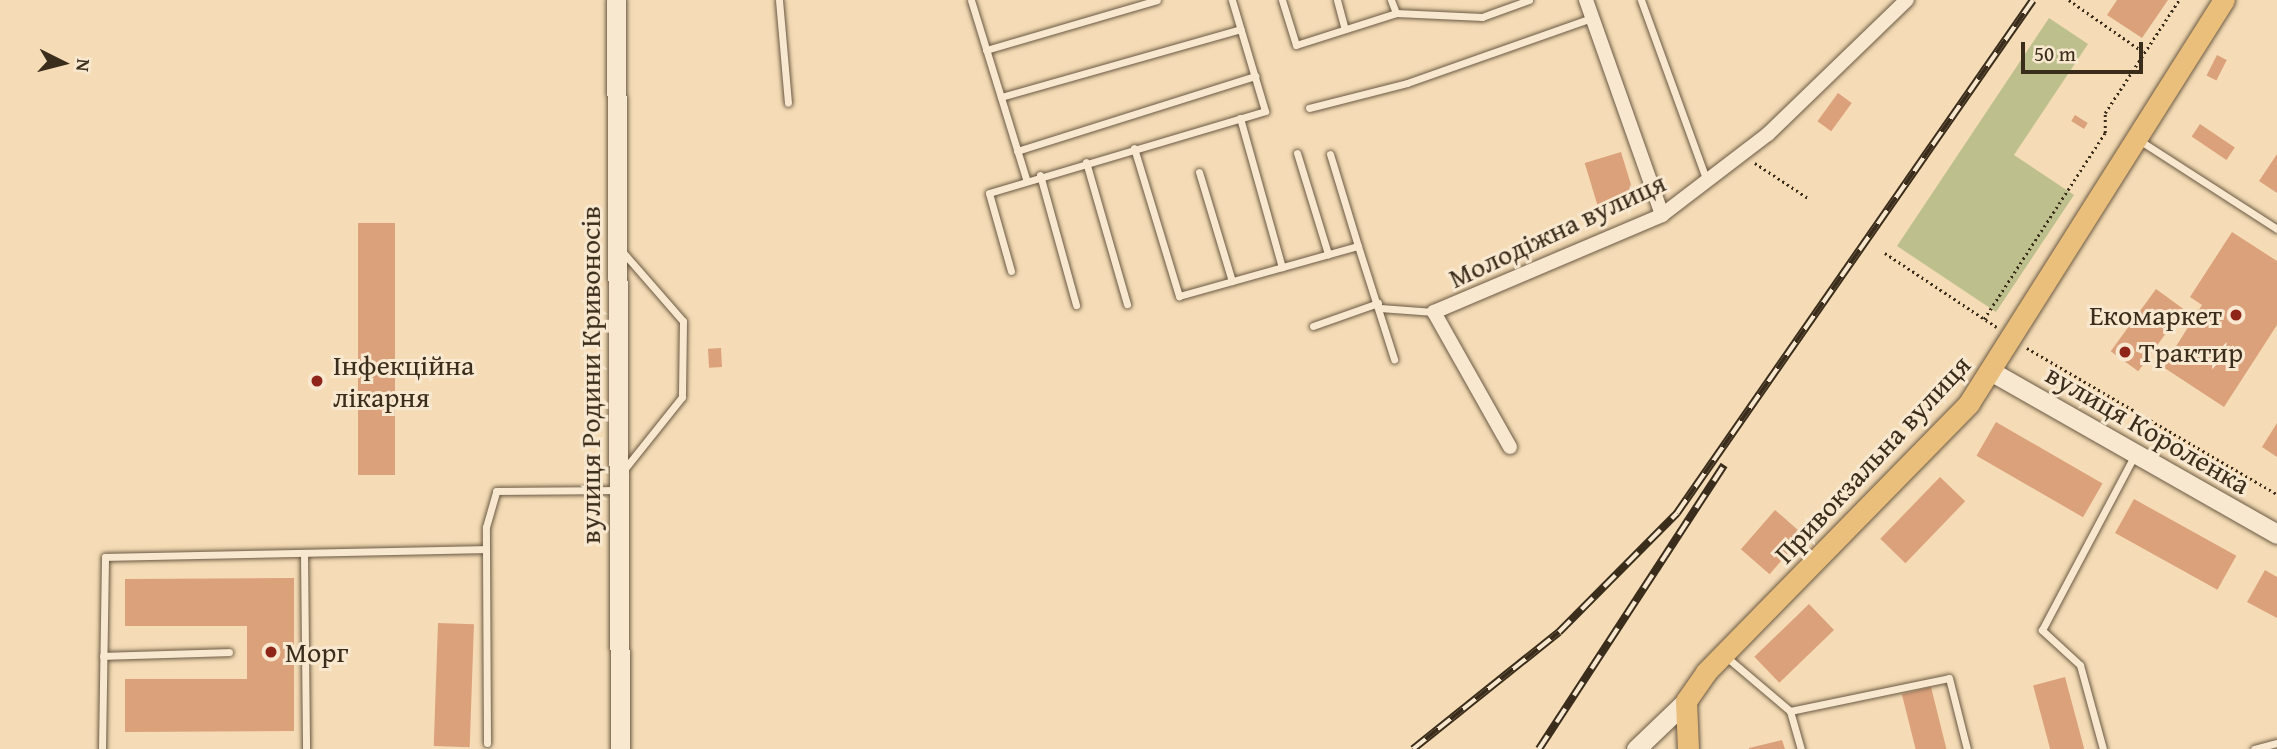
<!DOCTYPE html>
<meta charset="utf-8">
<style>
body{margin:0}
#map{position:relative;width:2277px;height:749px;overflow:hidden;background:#f5dcb6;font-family:"Gentium Book Plus",serif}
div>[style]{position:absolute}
.green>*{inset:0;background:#bdc08d}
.building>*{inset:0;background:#dba17b;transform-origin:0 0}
.path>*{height:2.5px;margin-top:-1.25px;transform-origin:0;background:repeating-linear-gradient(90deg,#3b2d1b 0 2px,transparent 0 5.5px)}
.roads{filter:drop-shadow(0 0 2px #6a5942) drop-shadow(0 0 2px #6a5942)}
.service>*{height:7px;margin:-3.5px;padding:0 3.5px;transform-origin:3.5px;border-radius:3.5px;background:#f8e8d0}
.minor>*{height:14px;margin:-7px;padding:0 7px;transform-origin:7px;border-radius:7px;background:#f8e8d0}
.secondary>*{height:19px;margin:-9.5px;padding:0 9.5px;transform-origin:9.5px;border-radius:9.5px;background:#f8e8d0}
.primary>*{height:21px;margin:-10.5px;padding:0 10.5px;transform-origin:10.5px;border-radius:10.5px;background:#eabe7b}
.rail>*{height:8px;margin-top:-4px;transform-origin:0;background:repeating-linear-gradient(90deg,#f8e8d0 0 16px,#3b2d1b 0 32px);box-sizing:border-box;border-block:2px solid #3b2d1b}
.dots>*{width:19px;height:19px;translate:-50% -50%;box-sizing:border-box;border:4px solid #f8e8d0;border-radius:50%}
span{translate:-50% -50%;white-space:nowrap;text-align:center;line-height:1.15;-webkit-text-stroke:6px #f8e8d0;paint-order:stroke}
.street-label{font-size:28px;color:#3b2d1b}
.poi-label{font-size:28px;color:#3b2d1b}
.right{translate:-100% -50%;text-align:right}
.left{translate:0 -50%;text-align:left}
.north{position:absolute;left:28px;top:28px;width:70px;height:70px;-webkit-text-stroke:5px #f8e8d0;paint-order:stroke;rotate:96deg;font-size:19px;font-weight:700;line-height:28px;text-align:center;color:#3b2d1b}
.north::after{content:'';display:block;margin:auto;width:24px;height:32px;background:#3b2d1b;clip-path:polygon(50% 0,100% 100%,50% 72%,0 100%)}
.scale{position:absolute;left:2021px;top:42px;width:122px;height:32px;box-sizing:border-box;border:4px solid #3b2d1b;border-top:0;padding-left:9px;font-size:21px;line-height:24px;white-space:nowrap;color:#3b2d1b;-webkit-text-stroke:5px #f8e8d0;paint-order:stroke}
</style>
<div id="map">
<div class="green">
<i style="clip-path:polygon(2049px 18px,2088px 44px,2014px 155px,2074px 195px,1996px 312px,1897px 246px)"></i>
</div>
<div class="building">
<i style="clip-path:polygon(2117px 0,2168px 0,2142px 38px,2107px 15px)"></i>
<i style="left:2217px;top:55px;width:11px;height:23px;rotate:27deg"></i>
<i style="left:1838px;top:93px;width:17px;height:35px;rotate:36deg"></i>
<i style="left:2075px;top:115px;width:15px;height:7px;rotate:32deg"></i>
<i style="left:2200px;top:124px;width:42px;height:15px;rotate:34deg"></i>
<i style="left:1621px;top:152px;width:44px;height:38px;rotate:73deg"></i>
<i style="clip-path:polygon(2277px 154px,2277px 193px,2259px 181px)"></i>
<i style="left:358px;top:223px;width:37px;height:252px"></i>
<i style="clip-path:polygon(2232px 232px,2277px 261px,2277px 325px,2224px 407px,2163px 367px,2202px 305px,2190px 297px)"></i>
<i style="left:2156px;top:289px;width:34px;height:77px;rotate:36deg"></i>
<i style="left:721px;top:348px;width:19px;height:13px;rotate:87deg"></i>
<i style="left:1996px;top:422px;width:123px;height:39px;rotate:30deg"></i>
<i style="clip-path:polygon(2277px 423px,2277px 457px,2262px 447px)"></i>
<i style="left:1940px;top:477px;width:35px;height:86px;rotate:44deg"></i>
<i style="left:2134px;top:499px;width:117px;height:39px;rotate:29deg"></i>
<i style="left:1775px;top:510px;width:38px;height:52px;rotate:41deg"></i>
<i style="clip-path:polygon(2265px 570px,2277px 577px,2277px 618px,2247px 602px)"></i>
<i style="clip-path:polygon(294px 578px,294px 731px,125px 732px,125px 679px,247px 679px,247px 626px,125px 626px,125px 579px)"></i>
<i style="left:1809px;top:604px;width:36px;height:76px;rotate:46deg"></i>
<i style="left:438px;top:623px;width:36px;height:123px;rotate:2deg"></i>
<i style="left:2065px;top:677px;width:74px;height:33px;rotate:75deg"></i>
<i style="left:1931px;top:687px;width:64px;height:30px;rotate:76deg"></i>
<i style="clip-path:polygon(1782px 740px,1785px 749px,1749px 749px,1749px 748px)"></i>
</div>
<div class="path">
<i style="left:2069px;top:0;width:93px;rotate:34.9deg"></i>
<i style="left:1755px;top:163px;width:64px;rotate:33.4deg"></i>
<i style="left:1885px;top:253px;width:134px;rotate:33.5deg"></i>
<i style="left:1984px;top:319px;width:222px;rotate:-57deg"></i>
<i style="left:2105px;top:133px;width:20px;rotate:-90deg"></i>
<i style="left:2105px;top:113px;width:135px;rotate:-56.8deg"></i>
<i style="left:2027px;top:348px;width:290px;rotate:30.3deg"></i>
</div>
<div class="roads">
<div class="service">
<i style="left:779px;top:0;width:103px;rotate:85deg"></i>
<i style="left:971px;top:0;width:187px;rotate:72.9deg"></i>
<i style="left:1282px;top:0;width:47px;rotate:72.7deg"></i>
<i style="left:1296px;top:45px;width:105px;rotate:-17.7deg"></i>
<i style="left:1396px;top:13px;width:86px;rotate:2.7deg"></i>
<i style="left:1482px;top:17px;width:50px;rotate:-19.9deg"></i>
<i style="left:1337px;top:0;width:30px;rotate:75deg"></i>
<i style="left:1391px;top:0;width:14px;rotate:69deg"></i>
<i style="left:1641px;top:0;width:193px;rotate:70deg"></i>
<i style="left:986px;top:50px;width:178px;rotate:-16.3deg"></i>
<i style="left:1001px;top:97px;width:249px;rotate:-15.8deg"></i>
<i style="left:1309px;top:108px;width:101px;rotate:-14.3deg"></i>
<i style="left:1407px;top:83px;width:196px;rotate:-19.4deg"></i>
<i style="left:1240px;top:118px;width:155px;rotate:74.3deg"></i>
<i style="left:2139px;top:140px;width:164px;rotate:32.8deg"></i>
<i style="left:1134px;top:148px;width:155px;rotate:73.1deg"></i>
<i style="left:1179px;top:296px;width:186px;rotate:-15.6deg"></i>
<i style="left:1358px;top:246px;width:119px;rotate:72.3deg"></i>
<i style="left:1017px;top:151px;width:250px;rotate:-17.5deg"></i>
<i style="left:1297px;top:153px;width:106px;rotate:72.9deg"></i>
<i style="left:1330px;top:154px;width:96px;rotate:73.1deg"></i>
<i style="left:1086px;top:162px;width:148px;rotate:73.9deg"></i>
<i style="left:1199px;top:172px;width:114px;rotate:73.2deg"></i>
<i style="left:1040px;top:175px;width:135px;rotate:74.5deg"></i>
<i style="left:621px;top:250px;width:94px;rotate:48.9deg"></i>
<i style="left:683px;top:321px;width:76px;rotate:90.8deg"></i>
<i style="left:682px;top:397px;width:95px;rotate:128.6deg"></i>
<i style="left:1011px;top:271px;width:81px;rotate:-105.8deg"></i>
<i style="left:989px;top:193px;width:288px;rotate:-16.5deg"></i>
<i style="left:1265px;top:111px;width:116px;rotate:-106.6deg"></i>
<i style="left:1380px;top:308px;width:54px;rotate:4.2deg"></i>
<i style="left:1313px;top:326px;width:69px;rotate:-19.5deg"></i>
<i style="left:304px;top:553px;width:196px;rotate:89.4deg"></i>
<i style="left:1724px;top:655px;width:87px;rotate:40.3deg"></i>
<i style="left:1790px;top:711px;width:40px;rotate:74deg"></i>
<i style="left:103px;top:656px;width:126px;rotate:-1.8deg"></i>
<i style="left:1790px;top:711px;width:162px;rotate:-11.7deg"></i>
<i style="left:1949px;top:678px;width:73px;rotate:75.8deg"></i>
<i style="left:487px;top:743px;width:216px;rotate:-90.3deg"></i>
<i style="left:486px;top:527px;width:37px;rotate:-74deg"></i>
<i style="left:496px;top:491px;width:122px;rotate:-0.5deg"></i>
<i style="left:102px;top:749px;width:192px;rotate:-89.1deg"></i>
<i style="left:105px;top:557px;width:381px;rotate:-1.2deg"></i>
<i style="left:2103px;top:749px;width:87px;rotate:-105.3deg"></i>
<i style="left:2080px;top:665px;width:52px;rotate:-137.4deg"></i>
<i style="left:2042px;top:630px;width:199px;rotate:-62.1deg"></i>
<i style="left:2254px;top:749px;width:24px;rotate:-15deg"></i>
</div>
<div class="minor">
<i style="left:1586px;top:0;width:228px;rotate:70.5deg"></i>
<i style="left:1510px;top:447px;width:155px;rotate:-119.4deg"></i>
<i style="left:1434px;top:312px;width:248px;rotate:-23deg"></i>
<i style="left:1662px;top:215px;width:133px;rotate:-37.4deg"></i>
<i style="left:1768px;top:134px;width:193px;rotate:-44deg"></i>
</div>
<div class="secondary">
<i style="left:616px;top:0;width:749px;rotate:89.69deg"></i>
<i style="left:1992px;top:372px;width:328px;rotate:29.6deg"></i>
<i style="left:1636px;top:749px;width:69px;rotate:-43.8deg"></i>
</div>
<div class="primary">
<i style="left:1688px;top:749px;width:48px;rotate:-92.4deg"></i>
<i style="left:1686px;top:701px;width:35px;rotate:-55deg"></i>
<i style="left:1706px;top:672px;width:376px;rotate:-45.6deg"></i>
<i style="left:1969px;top:403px;width:477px;rotate:-57.7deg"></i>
</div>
</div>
<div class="rail">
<i style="left:1413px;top:749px;width:187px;rotate:-38.7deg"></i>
<i style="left:1559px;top:632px;width:168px;rotate:-45.2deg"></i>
<i style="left:1677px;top:513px;width:624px;rotate:-55.24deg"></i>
<i style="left:1539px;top:749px;width:339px;rotate:-56.9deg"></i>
</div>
<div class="dots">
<i style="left:2236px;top:315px;background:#8f2418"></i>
<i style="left:2125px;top:352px;background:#8f2418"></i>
<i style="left:317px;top:381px;background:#8f2418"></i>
<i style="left:271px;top:652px;background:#8f2418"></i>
</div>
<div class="street-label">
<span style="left:1557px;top:230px;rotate:-25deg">Молодіжна вулиця</span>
<span style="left:590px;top:375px;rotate:-90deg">вулиця Родини Кривоносів</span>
<span style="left:2148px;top:429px;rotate:30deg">вулиця Короленка</span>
<span style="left:1872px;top:459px;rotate:-47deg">Привокзальна вулиця</span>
</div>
<div class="poi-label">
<span class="right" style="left:2222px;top:315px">Екомаркет</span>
<span class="left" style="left:2139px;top:352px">Трактир</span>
<span class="left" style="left:333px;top:381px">Інфекційна<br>лікарня</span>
<span class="left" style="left:285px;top:652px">Морг</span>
</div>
<div class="north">N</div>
<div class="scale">50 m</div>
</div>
